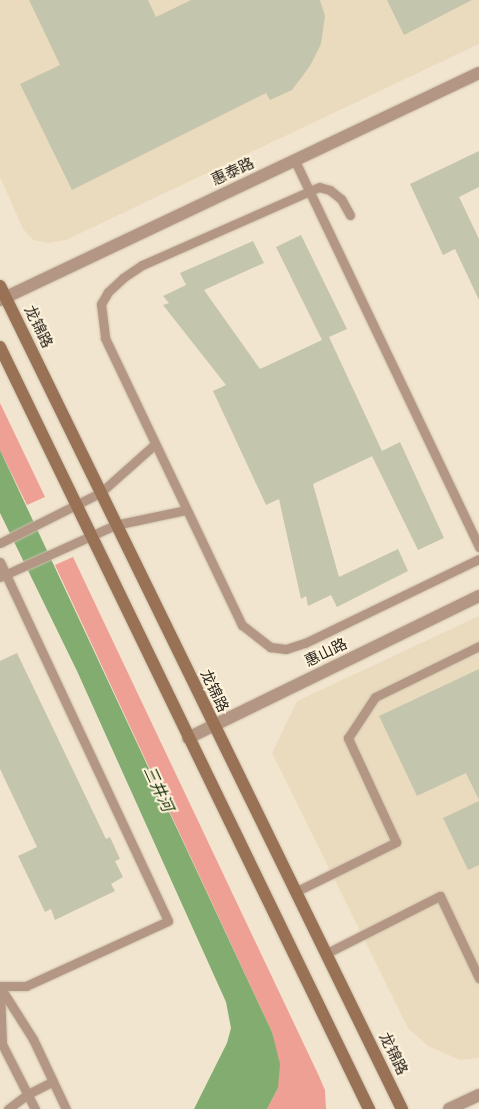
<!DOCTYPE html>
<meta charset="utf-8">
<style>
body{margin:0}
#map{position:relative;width:479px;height:1109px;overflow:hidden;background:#f2e5cf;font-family:"DejaVu Sans","Noto Sans SC",sans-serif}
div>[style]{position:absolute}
.built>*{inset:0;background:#ebdbbe}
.green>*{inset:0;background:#eea094}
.water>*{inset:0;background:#83ac70}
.building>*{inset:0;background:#c4c5ad}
.roads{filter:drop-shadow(0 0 1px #cdc2ae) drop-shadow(0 0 1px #cdc2ae)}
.service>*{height:9px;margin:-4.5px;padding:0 4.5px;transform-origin:4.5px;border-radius:4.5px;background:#b39784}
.minor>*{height:12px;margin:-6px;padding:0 6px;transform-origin:6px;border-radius:6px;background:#b39784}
.tertiary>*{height:12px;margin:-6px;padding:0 6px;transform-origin:6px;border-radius:6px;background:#b39784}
.secondary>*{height:12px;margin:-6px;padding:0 6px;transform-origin:6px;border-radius:6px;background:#997155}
span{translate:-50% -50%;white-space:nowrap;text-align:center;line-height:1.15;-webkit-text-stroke:4px #fff3dc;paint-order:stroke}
.street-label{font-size:15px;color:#27221a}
.water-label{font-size:16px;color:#163106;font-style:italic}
</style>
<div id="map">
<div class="built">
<i style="clip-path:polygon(0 0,479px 0,479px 44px,66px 240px,48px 243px,33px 240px,23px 229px,0 177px)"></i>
<i style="clip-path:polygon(479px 616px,479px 1058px,460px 1060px,428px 1046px,408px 1028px,272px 753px,297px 701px)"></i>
</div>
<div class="green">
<i style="clip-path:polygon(0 403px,45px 497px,27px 505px,0 450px)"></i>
<i style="clip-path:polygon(73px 557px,318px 1074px,325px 1090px,326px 1109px,267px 1109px,278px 1088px,272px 1032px,55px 565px)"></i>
</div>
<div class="water">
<i style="clip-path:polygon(0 450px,272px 1032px,280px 1064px,278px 1088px,267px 1109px,194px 1109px,227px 1043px,231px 1028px,226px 1002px,77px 671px,0 513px)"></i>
</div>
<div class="building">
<i style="clip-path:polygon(29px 0,148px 0,156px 17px,191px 0,320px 0,325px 16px,321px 44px,310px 66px,292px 90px,270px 100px,266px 93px,72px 190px,20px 84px,60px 65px)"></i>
<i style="clip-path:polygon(387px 0,472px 0,404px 35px)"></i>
<i style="clip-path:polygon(479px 151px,479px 187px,459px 197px,479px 239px,479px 300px,455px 249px,443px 255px,410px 184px)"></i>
<i style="clip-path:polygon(301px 235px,347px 329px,329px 337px,382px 451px,400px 442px,444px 538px,418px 550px,372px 456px,381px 452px,313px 484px,339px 577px,398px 549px,408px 571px,337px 607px,331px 595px,308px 606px,306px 596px,301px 599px,279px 499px,266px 505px,213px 391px,226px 385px,163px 305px,169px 303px,163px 296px,186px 285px,180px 273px,253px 241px,264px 263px,204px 290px,260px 369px,322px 340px,276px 247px)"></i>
<i style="clip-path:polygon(17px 653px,106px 839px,110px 837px,120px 859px,115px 861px,123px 877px,111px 884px,115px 891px,55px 920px,51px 909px,45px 912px,18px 856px,37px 847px,0 769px,0 661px)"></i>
<i style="clip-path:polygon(479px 669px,479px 800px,466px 773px,417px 796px,379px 716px)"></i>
<i style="clip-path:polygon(479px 801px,479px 865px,468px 870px,443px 818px)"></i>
</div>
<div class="roads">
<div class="service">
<i style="left:295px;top:161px;width:428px;rotate:64.5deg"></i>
<i style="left:350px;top:215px;width:18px;rotate:-119deg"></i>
<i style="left:341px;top:199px;width:14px;rotate:-141deg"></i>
<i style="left:330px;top:190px;width:11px;rotate:-165deg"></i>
<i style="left:319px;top:187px;width:193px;rotate:156.2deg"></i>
<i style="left:142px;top:265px;width:23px;rotate:146deg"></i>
<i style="left:123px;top:278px;width:21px;rotate:137deg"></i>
<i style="left:108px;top:292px;width:14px;rotate:120deg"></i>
<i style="left:101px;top:304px;width:34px;rotate:83deg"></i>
<i style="left:105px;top:338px;width:318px;rotate:64.5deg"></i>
<i style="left:242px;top:625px;width:36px;rotate:38deg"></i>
<i style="left:270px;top:647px;width:16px;rotate:7deg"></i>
<i style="left:286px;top:649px;width:20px;rotate:-18deg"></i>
<i style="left:305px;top:643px;width:193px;rotate:-25.8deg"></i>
<i style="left:0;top:543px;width:112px;rotate:-26.6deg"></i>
<i style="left:100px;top:493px;width:74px;rotate:-41.7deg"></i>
<i style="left:0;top:562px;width:396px;rotate:64.9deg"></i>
<i style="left:168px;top:921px;width:156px;rotate:155.4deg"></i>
<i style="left:26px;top:986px;width:26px;rotate:180deg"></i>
<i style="left:0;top:577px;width:126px;rotate:-24.3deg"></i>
<i style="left:115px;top:525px;width:73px;rotate:-11.9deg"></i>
<i style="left:295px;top:892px;width:113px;rotate:-26.3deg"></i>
<i style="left:396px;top:842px;width:115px;rotate:-114.8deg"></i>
<i style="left:348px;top:738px;width:49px;rotate:-56.6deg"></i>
<i style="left:375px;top:697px;width:116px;rotate:-26.1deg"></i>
<i style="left:325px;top:954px;width:129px;rotate:-26.8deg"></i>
<i style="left:440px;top:896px;width:91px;rotate:64.6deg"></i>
<i style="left:0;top:987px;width:62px;rotate:57.6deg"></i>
<i style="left:33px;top:1039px;width:77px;rotate:64.8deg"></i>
<i style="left:0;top:991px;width:53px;rotate:87.8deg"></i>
<i style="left:2px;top:1044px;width:73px;rotate:63.1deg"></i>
<i style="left:8px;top:1109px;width:25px;rotate:-37deg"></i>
<i style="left:28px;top:1094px;width:28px;rotate:-27deg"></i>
</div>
<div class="minor">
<i style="left:0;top:300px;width:530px;rotate:-25.36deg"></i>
</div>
<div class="tertiary">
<i style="left:188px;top:738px;width:324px;rotate:-26deg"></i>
<i style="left:449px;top:1109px;width:33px;rotate:-25deg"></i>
</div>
<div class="secondary">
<i style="left:0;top:286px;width:916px;rotate:63.97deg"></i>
<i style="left:0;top:347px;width:847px;rotate:64.16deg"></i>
</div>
</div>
<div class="street-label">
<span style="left:233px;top:172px;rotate:-25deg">惠泰路</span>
<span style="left:38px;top:327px;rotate:64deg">龙锦路</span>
<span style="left:326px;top:653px;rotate:-26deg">惠山路</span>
<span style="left:214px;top:691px;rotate:64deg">龙锦路</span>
<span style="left:393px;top:1054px;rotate:64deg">龙锦路</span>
</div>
<div class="water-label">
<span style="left:158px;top:789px;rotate:65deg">三井河</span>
</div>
</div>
